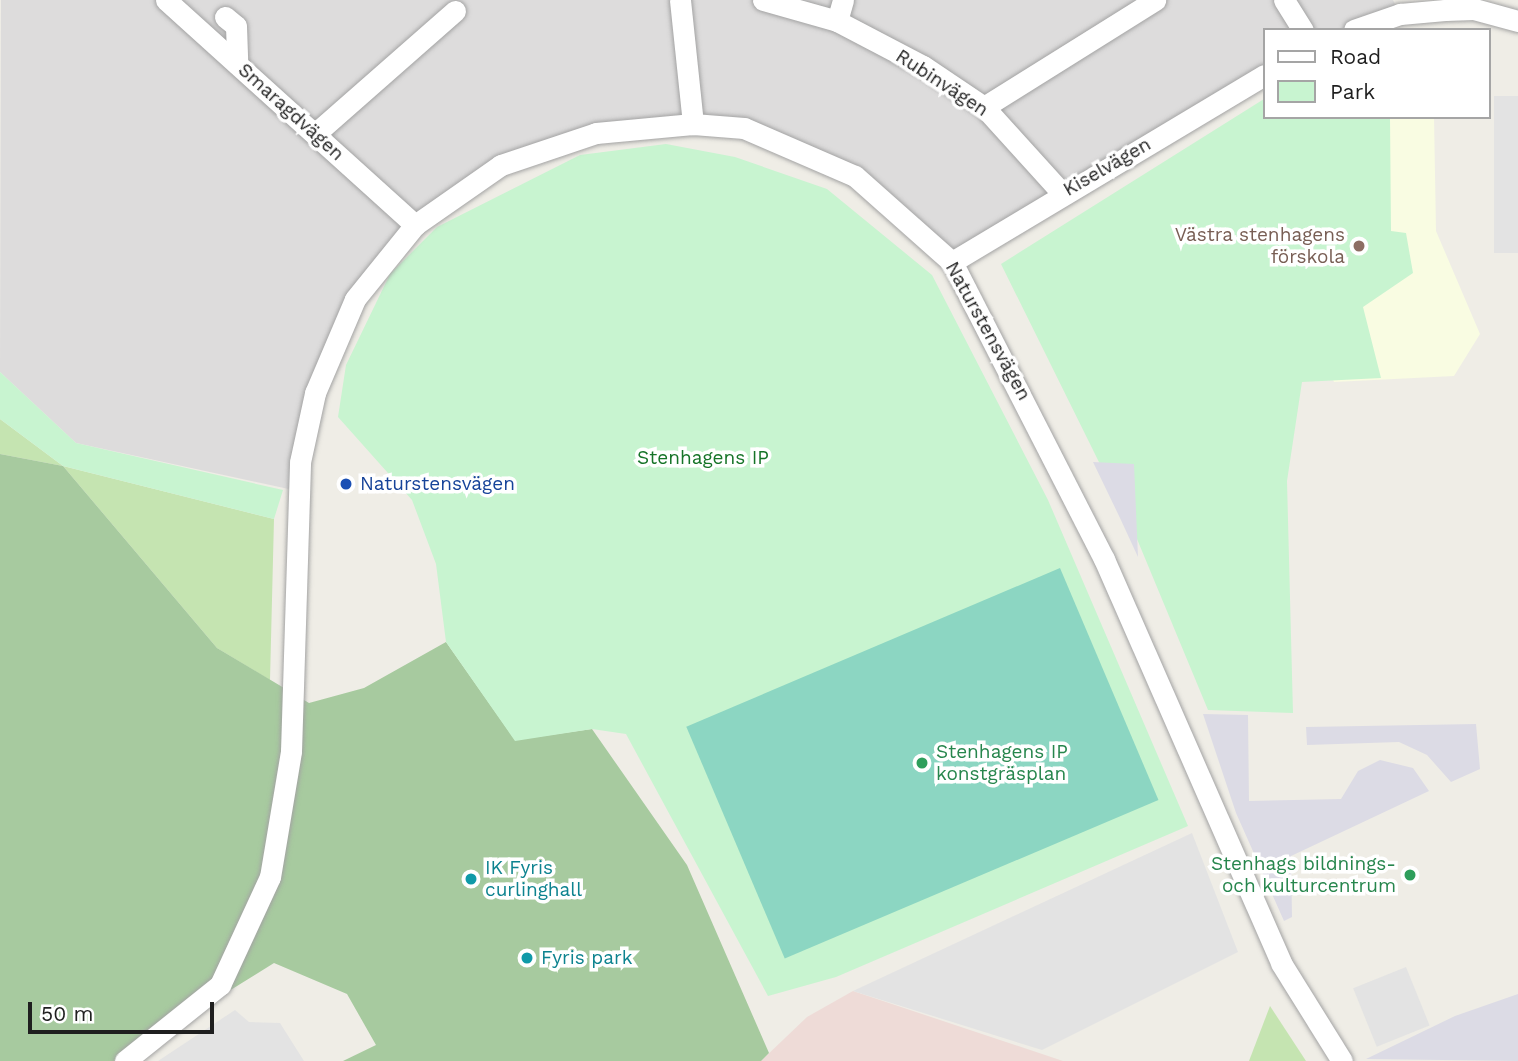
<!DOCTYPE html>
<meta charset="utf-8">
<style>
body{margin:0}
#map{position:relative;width:1518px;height:1061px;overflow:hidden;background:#efede6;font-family:"Work Sans",sans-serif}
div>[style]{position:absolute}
.residential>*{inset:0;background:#dddcdc}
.commercial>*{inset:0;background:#eedbd7}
.education>*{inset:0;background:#f9fce2}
.grass>*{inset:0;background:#c5e4b1}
.forest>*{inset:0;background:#a7ca9f}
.park>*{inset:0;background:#c8f4d0}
.pitch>*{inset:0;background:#8cd6c2;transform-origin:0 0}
.parking>*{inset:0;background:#e3e3e3;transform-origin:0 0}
.plaza>*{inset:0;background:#dcdbe5}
.roads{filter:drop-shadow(0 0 2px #a3a3a3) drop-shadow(0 0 2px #a3a3a3)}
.minor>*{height:21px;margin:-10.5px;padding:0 10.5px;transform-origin:10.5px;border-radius:10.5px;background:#fff}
.dots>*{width:19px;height:19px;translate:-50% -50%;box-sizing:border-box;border:4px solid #fff;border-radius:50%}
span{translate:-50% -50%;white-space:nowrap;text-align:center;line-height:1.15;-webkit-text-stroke:7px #fff;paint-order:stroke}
.street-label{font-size:19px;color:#1f1f1f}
.education-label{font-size:19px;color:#785e54}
.right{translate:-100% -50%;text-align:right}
.park-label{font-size:19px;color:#167428}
.transit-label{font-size:19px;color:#164399}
.left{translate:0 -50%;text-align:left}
.leisure-label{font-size:19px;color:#27864d}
.culture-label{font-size:19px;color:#0d838f}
.legend{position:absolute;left:1263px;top:28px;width:228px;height:91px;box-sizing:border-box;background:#fff;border:2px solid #a5a5a5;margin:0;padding:9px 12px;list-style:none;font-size:21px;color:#1f1f1f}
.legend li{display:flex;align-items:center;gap:14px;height:35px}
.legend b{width:35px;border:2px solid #a5a5a5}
.scale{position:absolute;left:28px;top:1002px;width:186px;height:32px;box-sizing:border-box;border:4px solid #1f1f1f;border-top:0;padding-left:9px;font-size:21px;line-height:24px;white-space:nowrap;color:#1f1f1f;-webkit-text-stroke:5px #fff;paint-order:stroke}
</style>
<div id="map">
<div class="residential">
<i style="clip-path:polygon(1393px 0,1400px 14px,1354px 30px,1264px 30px,1264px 75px,952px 262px,855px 176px,744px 128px,548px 147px,415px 225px,335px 339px,298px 491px,76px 443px,0 372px,1px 0)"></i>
</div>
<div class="commercial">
<i style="clip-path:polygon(853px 991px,1063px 1061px,761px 1061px,807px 1017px)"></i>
</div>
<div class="education">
<i style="clip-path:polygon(1264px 117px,1434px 117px,1436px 231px,1480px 334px,1454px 376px,1334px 382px,1241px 164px)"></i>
</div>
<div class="grass">
<i style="clip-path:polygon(0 419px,63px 466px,274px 519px,270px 680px,217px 648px,63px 466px,0 454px)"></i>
<i style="clip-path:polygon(1270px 1006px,1306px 1061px,1249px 1061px)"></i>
</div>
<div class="forest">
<i style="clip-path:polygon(0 454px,63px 466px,217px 648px,309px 703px,364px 688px,446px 642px,515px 740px,592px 729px,687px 865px,769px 1053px,761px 1061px,343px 1061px,376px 1045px,347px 994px,274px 963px,116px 1061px,0 1061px)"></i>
</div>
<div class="park">
<i style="clip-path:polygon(1264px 99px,1264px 117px,1390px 117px,1391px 231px,1406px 233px,1413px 273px,1363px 307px,1381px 378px,1302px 382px,1287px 481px,1293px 713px,1208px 710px,1137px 539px,1001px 264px)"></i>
<i style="clip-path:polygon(666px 144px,735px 157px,827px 189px,932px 275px,1048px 500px,1188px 826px,836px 977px,768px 996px,626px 734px,592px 729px,515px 741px,446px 642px,436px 564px,412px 500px,338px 417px,346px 365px,390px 274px,437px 227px,580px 155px)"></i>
<i style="clip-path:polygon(0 372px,76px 443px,283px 490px,274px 519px,63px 466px,0 419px)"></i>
</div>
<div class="pitch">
<i style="left:1060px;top:568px;width:252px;height:406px;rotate:67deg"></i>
</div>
<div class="parking">
<i style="left:1494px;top:96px;width:24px;height:157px"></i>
<i style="clip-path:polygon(1192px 833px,1238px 952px,1042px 1050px,853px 991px)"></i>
<i style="left:1406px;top:967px;width:63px;height:57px;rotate:68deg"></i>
<i style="clip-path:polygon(235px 1010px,249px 1022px,280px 1023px,304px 1061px,158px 1061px)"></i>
</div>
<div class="plaza">
<i style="clip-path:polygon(1093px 462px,1134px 464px,1138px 557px,1120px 518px)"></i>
<i style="clip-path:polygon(1203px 714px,1248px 715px,1249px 801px,1341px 799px,1358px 771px,1380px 760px,1413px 768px,1429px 791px,1291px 856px,1292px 917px,1284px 921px,1236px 813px)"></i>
<i style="clip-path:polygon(1476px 724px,1480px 769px,1451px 782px,1427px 755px,1399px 742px,1307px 745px,1306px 727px)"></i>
<i style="clip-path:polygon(1518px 994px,1518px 1061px,1366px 1059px,1455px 1016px)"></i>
</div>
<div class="roads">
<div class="minor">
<i style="left:166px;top:0;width:336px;rotate:42.1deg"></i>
<i style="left:680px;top:0;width:125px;rotate:84deg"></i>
<i style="left:763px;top:0;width:77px;rotate:15.8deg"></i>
<i style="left:837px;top:21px;width:97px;rotate:27.6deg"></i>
<i style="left:923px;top:66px;width:73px;rotate:33.9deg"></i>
<i style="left:984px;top:107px;width:116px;rotate:47.8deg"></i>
<i style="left:1284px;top:0;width:36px;rotate:58deg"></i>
<i style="left:225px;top:17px;width:14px;rotate:39deg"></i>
<i style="left:236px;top:26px;width:38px;rotate:88deg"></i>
<i style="left:837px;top:21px;width:22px;rotate:-74deg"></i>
<i style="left:1354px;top:30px;width:49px;rotate:-19.2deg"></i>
<i style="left:1400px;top:14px;width:45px;rotate:-5.1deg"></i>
<i style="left:1445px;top:10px;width:29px;rotate:-2deg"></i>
<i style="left:1474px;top:9px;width:46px;rotate:15.3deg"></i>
<i style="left:984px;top:107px;width:202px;rotate:-32deg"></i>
<i style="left:316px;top:133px;width:185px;rotate:-41.3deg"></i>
<i style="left:952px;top:262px;width:364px;rotate:-30.9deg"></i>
<i style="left:125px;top:1061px;width:122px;rotate:-38.7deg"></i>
<i style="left:220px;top:985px;width:119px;rotate:-65.2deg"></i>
<i style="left:270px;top:877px;width:128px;rotate:-80.5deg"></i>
<i style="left:291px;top:751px;width:289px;rotate:-88.2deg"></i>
<i style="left:300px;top:462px;width:71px;rotate:-77.7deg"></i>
<i style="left:315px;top:393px;width:102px;rotate:-66.9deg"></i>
<i style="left:355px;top:299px;width:95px;rotate:-51deg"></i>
<i style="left:415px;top:225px;width:105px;rotate:-34.9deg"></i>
<i style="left:501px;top:165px;width:100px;rotate:-18.6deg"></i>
<i style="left:596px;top:133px;width:97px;rotate:-5.3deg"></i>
<i style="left:693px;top:124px;width:51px;rotate:4.5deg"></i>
<i style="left:744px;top:128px;width:121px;rotate:23.4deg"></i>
<i style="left:855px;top:176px;width:130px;rotate:41.6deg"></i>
<i style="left:952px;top:262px;width:334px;rotate:62.9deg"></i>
<i style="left:1104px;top:559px;width:441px;rotate:66.3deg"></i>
<i style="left:1281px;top:963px;width:115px;rotate:58.1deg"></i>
</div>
</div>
<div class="dots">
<i style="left:1359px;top:246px;background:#8d6e63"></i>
<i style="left:346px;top:484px;background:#1a4fb4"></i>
<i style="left:922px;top:763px;background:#2e9e5b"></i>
<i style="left:1410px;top:875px;background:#2e9e5b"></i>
<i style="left:471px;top:879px;background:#0f9aa8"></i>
<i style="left:527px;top:958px;background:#0f9aa8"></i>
</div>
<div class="street-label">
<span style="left:942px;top:83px;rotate:33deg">Rubinvägen</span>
<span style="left:291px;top:112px;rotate:42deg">Smaragdvägen</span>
<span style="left:1107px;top:167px;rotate:-30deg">Kiselvägen</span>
<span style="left:988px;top:331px;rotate:61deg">Naturstensvägen</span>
</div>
<div class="education-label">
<span class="right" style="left:1345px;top:246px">Västra stenhagens<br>förskola</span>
</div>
<div class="park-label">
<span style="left:703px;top:458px">Stenhagens IP</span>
</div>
<div class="transit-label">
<span class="left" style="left:360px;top:484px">Naturstensvägen</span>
</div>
<div class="leisure-label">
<span class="left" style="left:936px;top:763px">Stenhagens IP<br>konstgräsplan</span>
<span class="right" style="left:1396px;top:875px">Stenhags bildnings-<br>och kulturcentrum</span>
</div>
<div class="culture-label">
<span class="left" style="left:485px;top:879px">IK Fyris<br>curlinghall</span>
<span class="left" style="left:541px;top:958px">Fyris park</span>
</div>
<ul class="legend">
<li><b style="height:9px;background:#fff"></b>Road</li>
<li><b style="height:19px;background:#c8f4d0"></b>Park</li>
</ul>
<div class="scale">50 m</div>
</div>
